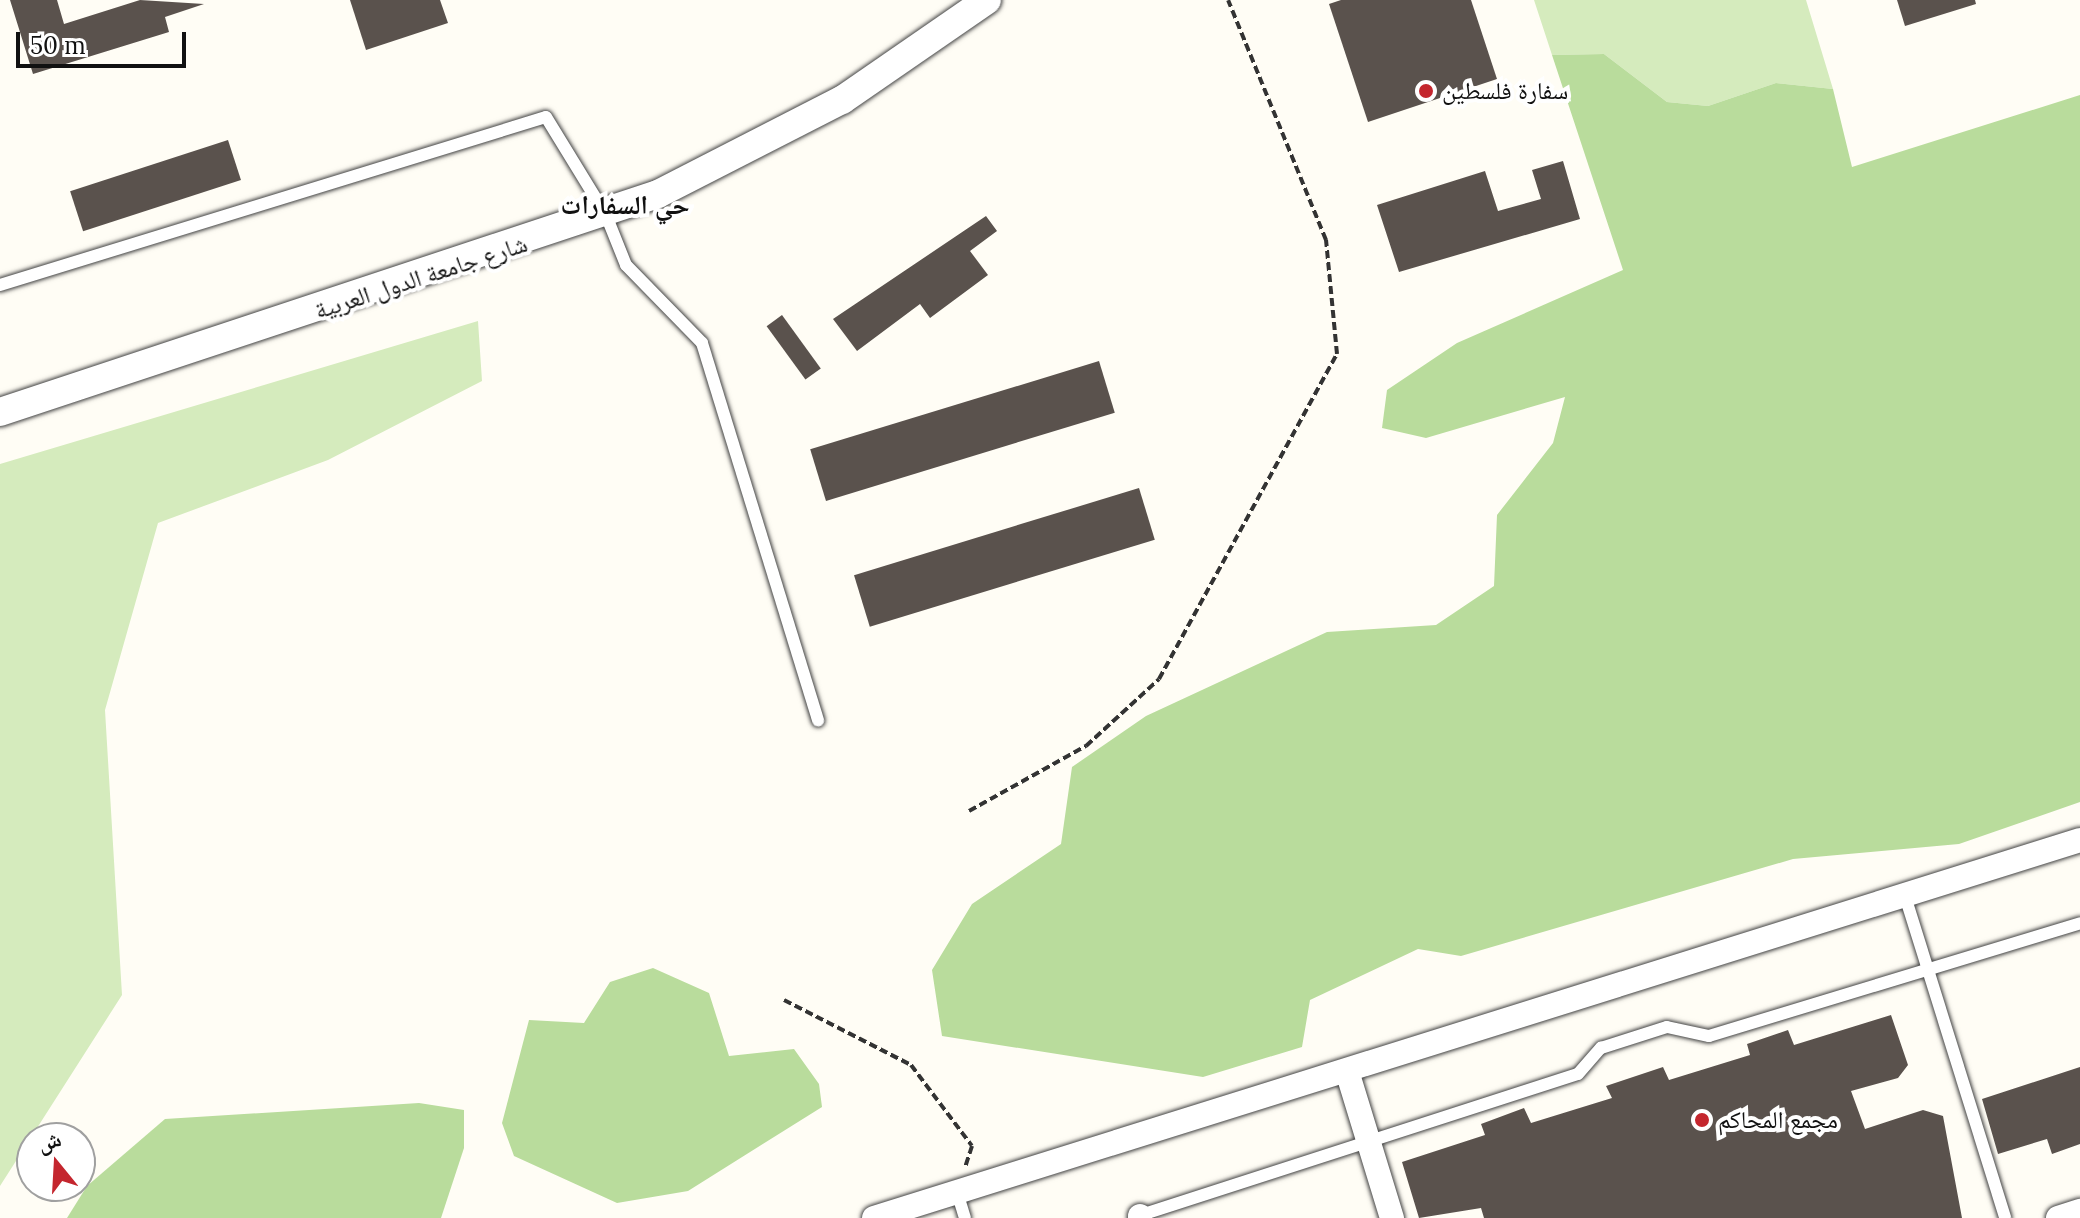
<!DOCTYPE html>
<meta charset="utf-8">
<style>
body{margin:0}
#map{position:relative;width:2080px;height:1218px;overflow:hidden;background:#fffdf5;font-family:Lora,"Noto Naskh Arabic",serif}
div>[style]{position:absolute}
.green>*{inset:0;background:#d5ebbd}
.forest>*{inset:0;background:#b9dc9c}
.building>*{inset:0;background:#5a524d;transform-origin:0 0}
.path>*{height:4px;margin-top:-2px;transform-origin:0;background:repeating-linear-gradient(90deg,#333 0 8px,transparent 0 12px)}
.roads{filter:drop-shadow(0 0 2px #444) drop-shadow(0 0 2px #444)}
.service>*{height:12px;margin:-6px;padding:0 6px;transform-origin:6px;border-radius:6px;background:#fff}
.minor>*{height:24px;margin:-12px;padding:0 12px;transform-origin:12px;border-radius:12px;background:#fff}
.tertiary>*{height:28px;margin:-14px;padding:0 14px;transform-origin:14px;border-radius:14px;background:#fff}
.dots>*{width:22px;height:22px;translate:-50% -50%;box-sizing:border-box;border:4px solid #fff;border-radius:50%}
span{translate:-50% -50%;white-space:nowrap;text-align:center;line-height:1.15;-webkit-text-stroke:8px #fff;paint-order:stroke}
.poi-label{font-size:24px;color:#111}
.left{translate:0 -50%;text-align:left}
.street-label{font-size:24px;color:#111}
.neighbourhood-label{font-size:26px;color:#111;font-weight:700}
.north{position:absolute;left:16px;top:1122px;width:80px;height:80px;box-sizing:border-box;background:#fff;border:2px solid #a0a0a0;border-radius:50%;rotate:342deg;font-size:22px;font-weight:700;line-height:32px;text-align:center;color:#111}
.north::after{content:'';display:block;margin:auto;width:28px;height:36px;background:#c4262e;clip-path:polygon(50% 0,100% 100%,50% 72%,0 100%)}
.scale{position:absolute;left:16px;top:32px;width:170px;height:36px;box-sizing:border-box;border:4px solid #111;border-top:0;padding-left:10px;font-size:24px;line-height:28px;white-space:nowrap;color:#111;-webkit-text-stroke:6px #fff;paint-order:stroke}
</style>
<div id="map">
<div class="green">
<i style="clip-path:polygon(1534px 0,1806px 0,1833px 89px,1776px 83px,1708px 106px,1667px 102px,1604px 54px,1552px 55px)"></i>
<i style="clip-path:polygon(478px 321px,482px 381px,328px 460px,158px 523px,105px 710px,122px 995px,0 1186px,0 464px)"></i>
</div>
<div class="forest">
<i style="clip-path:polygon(1604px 54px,1667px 102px,1708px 106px,1776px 83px,1833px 89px,1852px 167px,2080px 95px,2080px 802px,1959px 844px,1793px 859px,1461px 956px,1418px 949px,1310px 1000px,1302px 1047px,1203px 1077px,942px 1036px,932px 970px,972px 904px,1061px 844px,1072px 767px,1146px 716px,1327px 632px,1436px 625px,1494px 586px,1497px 515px,1553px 443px,1565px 397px,1426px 438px,1382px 428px,1387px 390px,1457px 343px,1623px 270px,1552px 55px)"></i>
<i style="clip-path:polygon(653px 968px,709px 993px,729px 1056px,794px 1049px,819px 1084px,822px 1107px,688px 1191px,617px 1203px,514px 1156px,502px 1123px,529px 1020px,584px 1023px,610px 982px)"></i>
<i style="clip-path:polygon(419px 1103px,464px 1110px,464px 1148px,441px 1218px,67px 1218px,87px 1186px,165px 1119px)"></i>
</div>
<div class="building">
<i style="clip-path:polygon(10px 0,57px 0,64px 24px,140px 0,204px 4px,165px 17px,169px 32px,33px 74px)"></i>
<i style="clip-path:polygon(350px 0,440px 0,448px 23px,366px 50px)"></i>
<i style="clip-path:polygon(1341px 0,1471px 0,1497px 79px,1368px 122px,1329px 4px)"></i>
<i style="clip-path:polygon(1897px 0,1975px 0,1976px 4px,1905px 26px)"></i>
<i style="left:228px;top:140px;width:42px;height:166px;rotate:72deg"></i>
<i style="clip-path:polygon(1563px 161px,1580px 219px,1399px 272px,1377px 205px,1485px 171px,1498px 211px,1541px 199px,1532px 170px)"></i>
<i style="clip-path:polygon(986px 216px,997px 231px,970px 251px,988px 275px,930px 318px,920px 304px,857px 351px,833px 319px)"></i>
<i style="left:782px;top:315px;width:66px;height:19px;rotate:54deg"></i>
<i style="left:1099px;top:361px;width:54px;height:302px;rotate:73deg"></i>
<i style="left:1139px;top:488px;width:54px;height:298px;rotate:73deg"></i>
<i style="clip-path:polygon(1891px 1015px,1908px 1065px,1898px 1078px,1851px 1091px,1865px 1129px,1923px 1110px,1943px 1116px,1962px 1218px,1484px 1218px,1481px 1208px,1419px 1218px,1402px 1162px,1485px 1135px,1481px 1124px,1524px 1108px,1531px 1123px,1612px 1098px,1606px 1086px,1663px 1067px,1669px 1080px,1750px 1055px,1747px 1044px,1788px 1030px,1794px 1045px)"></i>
<i style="clip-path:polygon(2080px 1067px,2080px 1144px,2052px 1154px,2047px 1139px,1998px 1154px,1982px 1099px)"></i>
</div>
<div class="path">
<i style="left:969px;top:811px;width:134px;rotate:-29.1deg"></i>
<i style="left:1086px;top:746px;width:99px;rotate:-42.5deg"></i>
<i style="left:1159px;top:679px;width:371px;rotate:-61.3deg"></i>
<i style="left:1337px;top:354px;width:115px;rotate:-95.5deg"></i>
<i style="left:1326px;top:240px;width:259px;rotate:-112.2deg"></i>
<i style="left:784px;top:1000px;width:143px;rotate:27.1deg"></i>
<i style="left:911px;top:1065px;width:101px;rotate:53deg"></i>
<i style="left:972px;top:1146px;width:22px;rotate:108deg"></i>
</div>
<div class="roads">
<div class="service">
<i style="left:0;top:285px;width:571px;rotate:-17.1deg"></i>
<i style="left:546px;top:117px;width:115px;rotate:58.5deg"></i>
<i style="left:606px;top:215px;width:54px;rotate:68.2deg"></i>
<i style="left:626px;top:265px;width:109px;rotate:45.7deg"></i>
<i style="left:702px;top:343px;width:395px;rotate:72.9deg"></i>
<i style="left:1905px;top:896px;width:337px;rotate:72.7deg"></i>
<i style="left:957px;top:1192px;width:27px;rotate:73deg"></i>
<i style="left:1138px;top:1216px;width:462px;rotate:-17.9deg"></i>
<i style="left:1578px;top:1074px;width:35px;rotate:-49deg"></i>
<i style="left:1601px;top:1048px;width:69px;rotate:-17.7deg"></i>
<i style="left:1667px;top:1027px;width:43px;rotate:12.1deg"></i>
<i style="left:1709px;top:1036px;width:388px;rotate:-16.9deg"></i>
</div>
<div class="minor">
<i style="left:1347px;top:1071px;width:154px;rotate:73deg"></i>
<i style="left:1140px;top:1216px;width:2px;rotate:90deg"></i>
<i style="left:874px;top:1218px;width:1264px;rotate:-17.4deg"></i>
<i style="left:2058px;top:1218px;width:23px;rotate:-18deg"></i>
</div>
<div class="tertiary">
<i style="left:0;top:412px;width:693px;rotate:-18.33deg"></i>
<i style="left:658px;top:194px;width:207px;rotate:-27.1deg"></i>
<i style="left:842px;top:100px;width:176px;rotate:-34.6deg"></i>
</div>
</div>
<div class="dots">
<i style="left:1426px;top:91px;background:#c4262e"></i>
<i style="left:1702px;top:1120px;background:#c4262e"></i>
</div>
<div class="poi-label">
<span class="left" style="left:1442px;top:91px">سفارة فلسطين</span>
<span class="left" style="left:1718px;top:1120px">مجمع المحاكم</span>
</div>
<div class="street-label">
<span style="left:421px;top:277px;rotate:-18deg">شارع جامعة الدول العربية</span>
</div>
<div class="neighbourhood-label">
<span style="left:625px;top:205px">حي السفارات</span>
</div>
<div class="north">ش</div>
<div class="scale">50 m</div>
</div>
